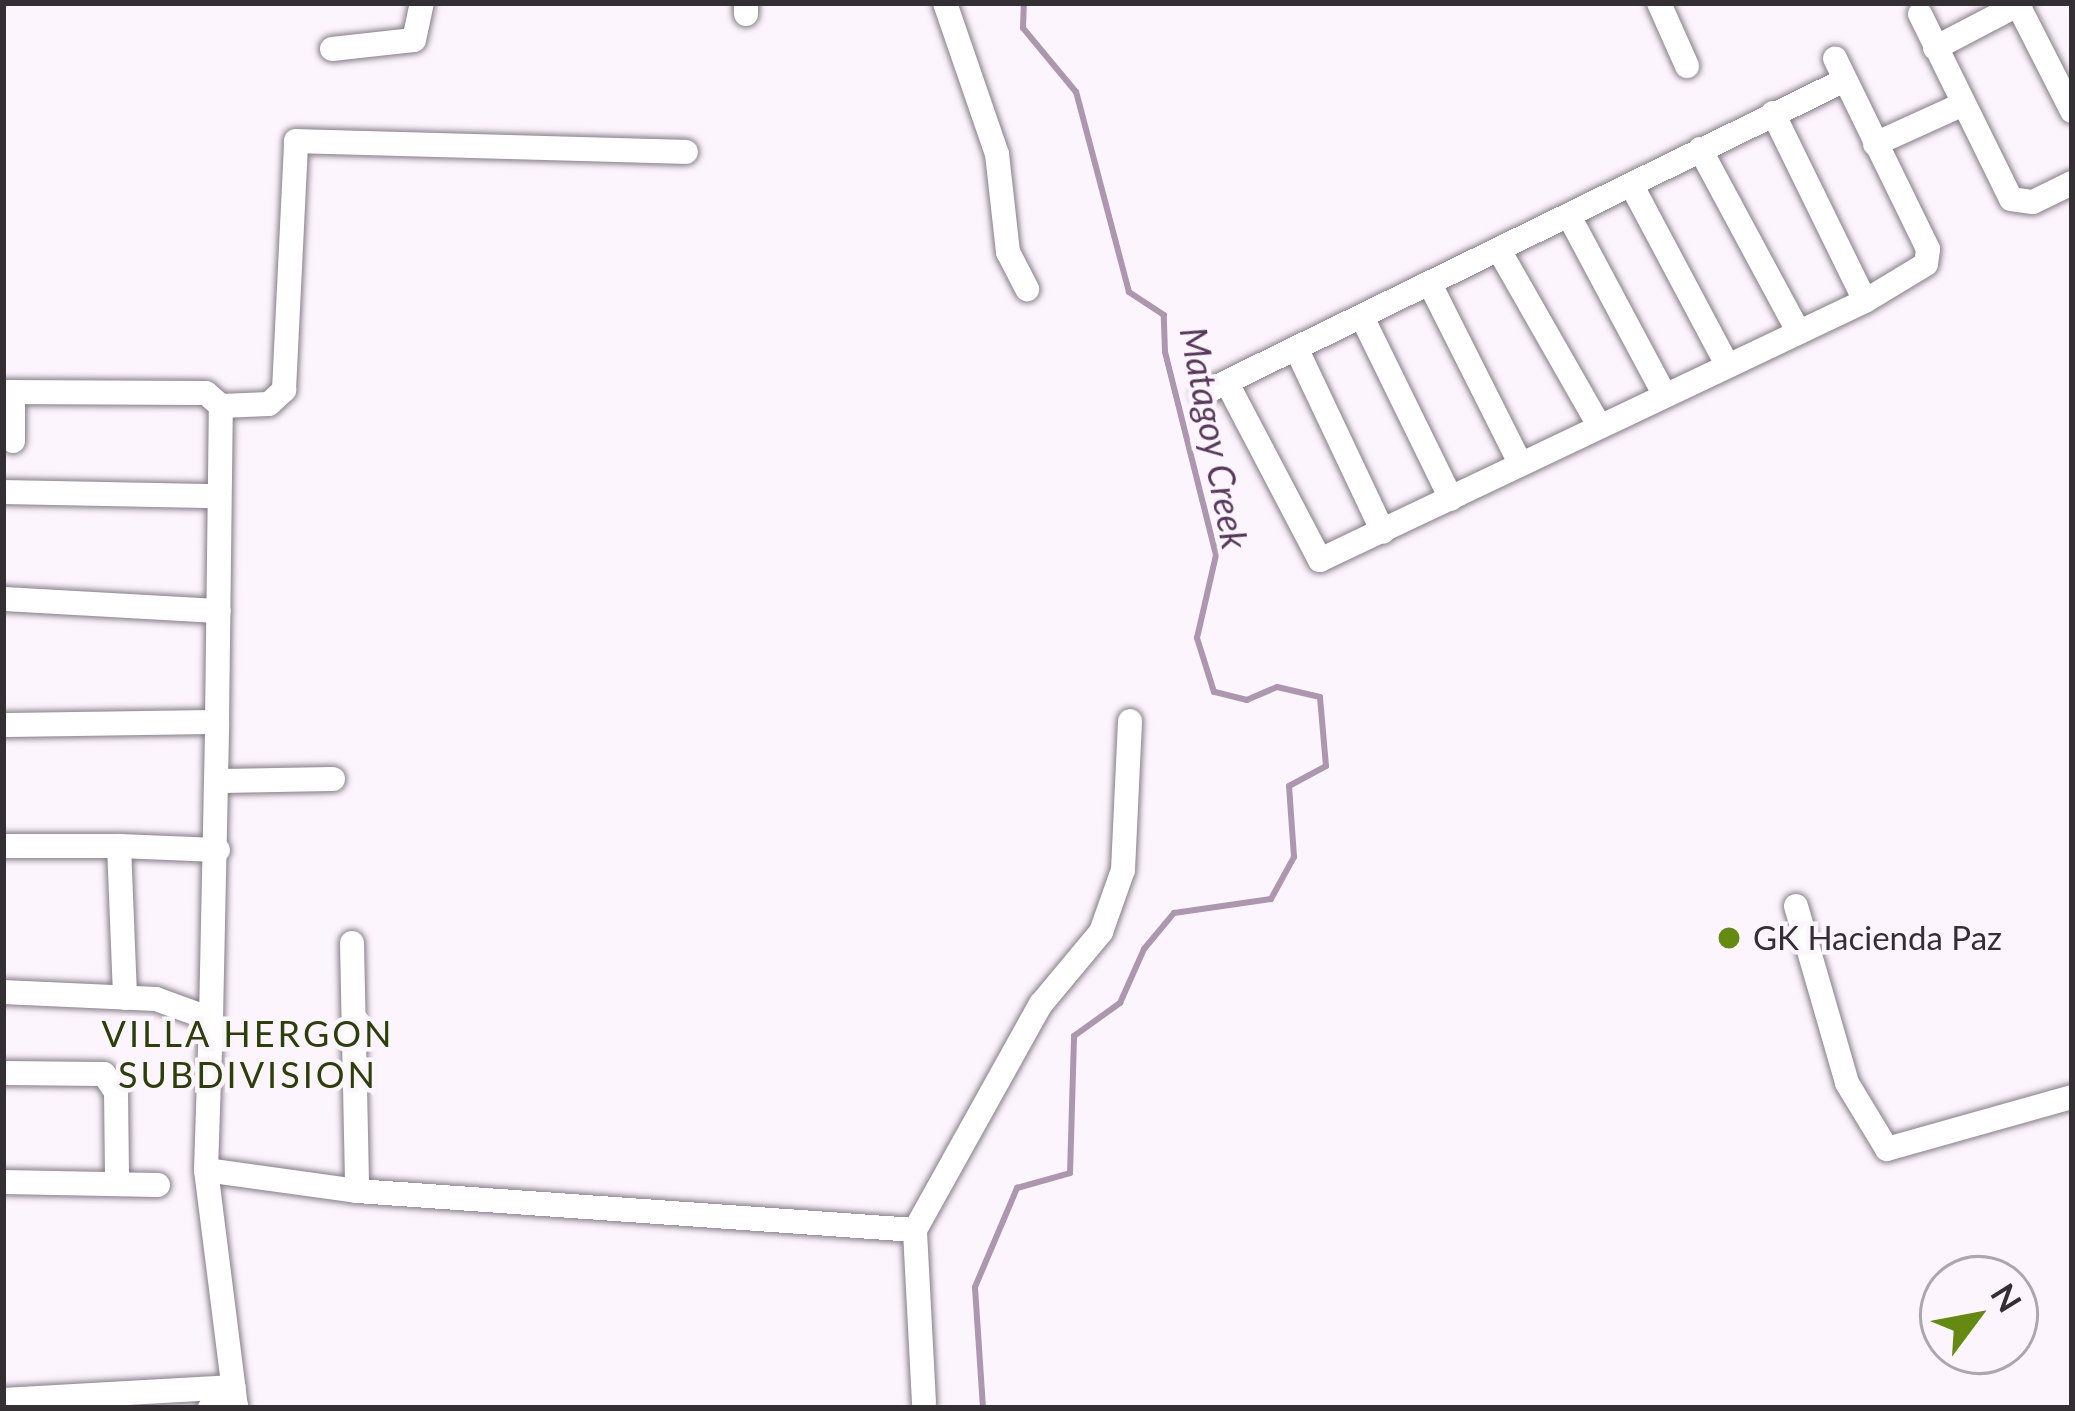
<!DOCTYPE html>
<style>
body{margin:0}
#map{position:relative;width:2075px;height:1411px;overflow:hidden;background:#fdf5fe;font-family:Lato,sans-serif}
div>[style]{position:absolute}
.stream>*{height:6px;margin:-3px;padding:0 3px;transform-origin:3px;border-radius:3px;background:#ac97ae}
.roads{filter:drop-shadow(0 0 3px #857c86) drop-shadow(0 0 3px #857c86)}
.minor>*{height:24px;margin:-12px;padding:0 12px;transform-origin:12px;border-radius:12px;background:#fff}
.dots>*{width:33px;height:33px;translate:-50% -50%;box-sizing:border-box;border:6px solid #fdf5fe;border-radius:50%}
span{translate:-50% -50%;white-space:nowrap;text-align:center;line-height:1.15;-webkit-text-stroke:9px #fdf5fe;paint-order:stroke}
.poi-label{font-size:33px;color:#332f33}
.left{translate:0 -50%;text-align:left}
.water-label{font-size:36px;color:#58385b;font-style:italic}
.neighbourhood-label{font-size:36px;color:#2d3f08;letter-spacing:3px}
.frame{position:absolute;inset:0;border:6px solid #332f33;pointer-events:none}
.north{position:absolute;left:1919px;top:1255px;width:120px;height:120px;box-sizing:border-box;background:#fdf5fe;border:3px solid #aca6ad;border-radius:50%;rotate:58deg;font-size:33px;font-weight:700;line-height:48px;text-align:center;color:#332f33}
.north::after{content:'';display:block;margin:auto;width:42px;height:54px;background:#658a12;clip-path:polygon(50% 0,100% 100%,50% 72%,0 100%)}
</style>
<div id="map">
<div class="stream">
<i style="left:983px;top:1408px;width:121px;rotate:-93.8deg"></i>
<i style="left:975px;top:1287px;width:108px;rotate:-67deg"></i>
<i style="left:1017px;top:1188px;width:55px;rotate:-15.8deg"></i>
<i style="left:1070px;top:1173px;width:137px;rotate:-88.3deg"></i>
<i style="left:1074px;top:1036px;width:57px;rotate:-35.7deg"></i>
<i style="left:1120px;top:1003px;width:59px;rotate:-66deg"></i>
<i style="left:1144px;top:949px;width:47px;rotate:-50.2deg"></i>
<i style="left:1174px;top:913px;width:98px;rotate:-8.2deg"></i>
<i style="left:1271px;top:899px;width:48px;rotate:-61.3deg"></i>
<i style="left:1294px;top:857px;width:71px;rotate:-94deg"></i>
<i style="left:1289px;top:786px;width:42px;rotate:-28.4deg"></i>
<i style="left:1326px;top:766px;width:69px;rotate:-95deg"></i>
<i style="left:1320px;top:697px;width:44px;rotate:-166.9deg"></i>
<i style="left:1277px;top:687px;width:33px;rotate:157deg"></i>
<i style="left:1247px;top:700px;width:34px;rotate:-166deg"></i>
<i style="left:1214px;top:692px;width:57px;rotate:-107.5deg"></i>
<i style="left:1197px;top:638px;width:85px;rotate:-77.1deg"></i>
<i style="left:1216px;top:555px;width:209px;rotate:-104.1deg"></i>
<i style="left:1165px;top:352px;width:37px;rotate:-92deg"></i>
<i style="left:1164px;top:315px;width:42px;rotate:-146.7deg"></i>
<i style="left:1129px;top:292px;width:207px;rotate:-104.8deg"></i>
<i style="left:1076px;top:92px;width:83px;rotate:-129.6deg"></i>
<i style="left:1023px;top:28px;width:25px;rotate:-88deg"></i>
</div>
<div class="roads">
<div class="minor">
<i style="left:945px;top:3px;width:160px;rotate:71deg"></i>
<i style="left:997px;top:154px;width:99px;rotate:83.6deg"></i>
<i style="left:1008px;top:252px;width:42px;rotate:62.8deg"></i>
<i style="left:1659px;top:3px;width:69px;rotate:66deg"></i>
<i style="left:2018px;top:5px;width:119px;rotate:63deg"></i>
<i style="left:746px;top:14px;width:11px;rotate:-90deg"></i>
<i style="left:1920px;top:14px;width:206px;rotate:63.8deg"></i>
<i style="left:2011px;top:199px;width:22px;rotate:8deg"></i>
<i style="left:2033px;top:202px;width:43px;rotate:-26deg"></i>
<i style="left:1935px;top:48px;width:97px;rotate:-27.6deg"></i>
<i style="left:332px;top:49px;width:82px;rotate:-6.3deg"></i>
<i style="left:414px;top:40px;width:38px;rotate:-78deg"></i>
<i style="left:1773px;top:113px;width:209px;rotate:63.9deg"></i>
<i style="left:1875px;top:144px;width:94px;rotate:-24.4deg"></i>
<i style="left:1700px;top:149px;width:207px;rotate:61.7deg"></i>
<i style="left:1632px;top:186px;width:203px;rotate:62deg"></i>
<i style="left:1569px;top:216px;width:202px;rotate:61.9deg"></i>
<i style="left:1499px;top:250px;width:202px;rotate:60.3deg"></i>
<i style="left:1432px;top:288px;width:196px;rotate:63.3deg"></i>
<i style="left:1363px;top:319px;width:200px;rotate:63.9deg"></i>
<i style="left:1297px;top:350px;width:201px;rotate:64.7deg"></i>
<i style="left:1227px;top:383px;width:200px;rotate:62.3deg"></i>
<i style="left:1320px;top:560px;width:603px;rotate:-25.42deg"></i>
<i style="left:1865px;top:301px;width:71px;rotate:-31.2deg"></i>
<i style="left:1926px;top:264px;width:15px;rotate:-82deg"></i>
<i style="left:1928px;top:249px;width:212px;rotate:-116deg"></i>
<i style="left:3px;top:392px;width:203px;rotate:0.3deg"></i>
<i style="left:206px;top:393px;width:20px;rotate:41deg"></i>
<i style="left:13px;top:392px;width:49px;rotate:90deg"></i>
<i style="left:1204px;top:393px;width:713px;rotate:-26.03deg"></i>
<i style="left:3px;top:492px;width:216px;rotate:1.1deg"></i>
<i style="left:3px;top:599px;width:216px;rotate:3.2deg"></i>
<i style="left:3px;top:725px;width:214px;rotate:-0.8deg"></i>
<i style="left:217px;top:722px;width:316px;rotate:-89.3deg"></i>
<i style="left:221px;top:406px;width:48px;rotate:-2.4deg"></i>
<i style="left:269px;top:404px;width:21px;rotate:-43deg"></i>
<i style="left:284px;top:390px;width:249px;rotate:-87.2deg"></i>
<i style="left:296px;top:141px;width:390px;rotate:1.6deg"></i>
<i style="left:221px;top:781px;width:112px;rotate:-1deg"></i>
<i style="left:3px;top:846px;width:116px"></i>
<i style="left:119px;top:846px;width:152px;rotate:87.7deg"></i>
<i style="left:119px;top:846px;width:99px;rotate:2.3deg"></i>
<i style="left:1796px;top:906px;width:184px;rotate:73.9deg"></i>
<i style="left:1847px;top:1083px;width:77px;rotate:58.8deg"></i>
<i style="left:1887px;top:1149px;width:192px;rotate:-15.7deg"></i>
<i style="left:352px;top:943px;width:248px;rotate:88.8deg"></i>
<i style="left:3px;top:992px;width:153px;rotate:2.6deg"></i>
<i style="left:156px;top:999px;width:59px;rotate:20deg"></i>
<i style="left:211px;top:1019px;width:151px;rotate:91.9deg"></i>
<i style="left:206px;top:1170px;width:240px;rotate:82.8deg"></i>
<i style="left:211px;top:1019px;width:297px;rotate:-88.8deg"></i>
<i style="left:3px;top:1073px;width:101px;rotate:0.6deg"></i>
<i style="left:104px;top:1074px;width:22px;rotate:56deg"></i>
<i style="left:116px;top:1092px;width:88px;rotate:89.3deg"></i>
<i style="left:206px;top:1170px;width:152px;rotate:7.9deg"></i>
<i style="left:357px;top:1191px;width:559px;rotate:4deg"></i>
<i style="left:3px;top:1182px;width:155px;rotate:1.1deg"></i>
<i style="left:3px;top:1400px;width:231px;rotate:-3.2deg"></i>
<i style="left:924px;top:1403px;width:173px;rotate:-93deg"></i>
<i style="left:915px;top:1230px;width:259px;rotate:-60.9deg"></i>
<i style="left:1041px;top:1004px;width:94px;rotate:-50.2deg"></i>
<i style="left:1101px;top:932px;width:66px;rotate:-70.5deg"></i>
<i style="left:1123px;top:870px;width:149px;rotate:-87.3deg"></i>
<i style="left:210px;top:1408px;width:26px;rotate:-7deg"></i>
</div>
</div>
<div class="dots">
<i style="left:1729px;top:938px;background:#658a12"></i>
</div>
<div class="poi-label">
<span class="left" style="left:1753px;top:938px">GK Hacienda Paz</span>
</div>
<div class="water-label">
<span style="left:1214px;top:438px;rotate:79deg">Matagoy Creek</span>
</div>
<div class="neighbourhood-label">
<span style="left:248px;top:1054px">VILLA HERGON<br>SUBDIVISION</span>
</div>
<div class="frame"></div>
<div class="north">N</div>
</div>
